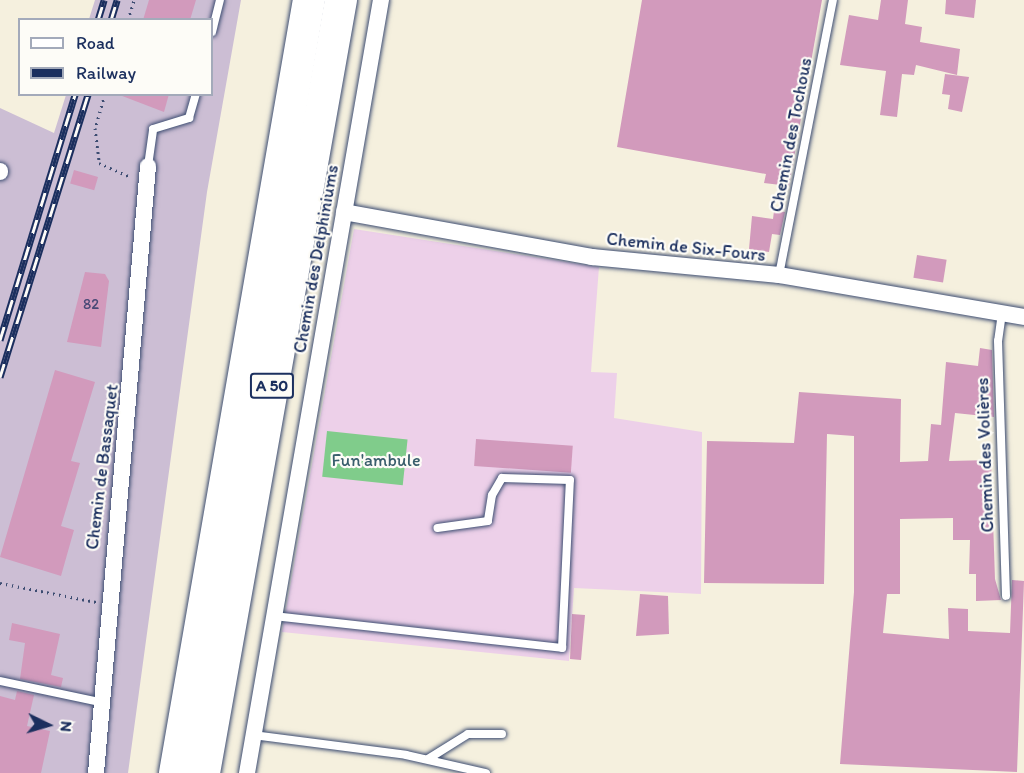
<!DOCTYPE html>
<meta charset="utf-8">
<style>
body{margin:0}
#map{position:relative;width:1024px;height:773px;overflow:hidden;background:#f5f0de;font-family:Itim,sans-serif}
div>[style]{position:absolute}
.built>*{inset:0;background:#edd0e9}
.industrial>*{inset:0;background:#ccbed4}
.green>*{inset:0;background:#80cc8b;transform-origin:0 0}
.building>*{inset:0;background:#d29abc;transform-origin:0 0}
.path>*{height:3px;margin-top:-1.5px;transform-origin:0;background:repeating-linear-gradient(90deg,#3c4c71 0 1.5px,transparent 0 6px)}
.roads{filter:drop-shadow(0 0 2px #3c4c71) drop-shadow(0 0 2px #3c4c71)}
.lane>*{height:8px;margin:-4px;padding:0 4px;transform-origin:4px;border-radius:4px;background:#fff}
.street>*{height:16px;margin:-8px;padding:0 8px;transform-origin:8px;border-radius:8px;background:#fff}
.highway>*{height:32px;margin:-16px;padding:0 16px;transform-origin:16px;border-radius:16px;background:#fff}
.rail>*{height:7px;margin-top:-3.5px;transform-origin:0;background:repeating-linear-gradient(90deg,#fdfcf7 0 14px,#1b2f5e 0 28px);box-sizing:border-box;border-block:2px solid #1b2f5e}
span{translate:-50% -50%;white-space:nowrap;text-align:center;line-height:1.15;-webkit-text-stroke:4.5px #fdfcf7;paint-order:stroke}
.number-label{font-size:15px;color:#494a76}
.number-label span{-webkit-text-stroke-width:0}
.shield-label span{padding:2px 4px;background:#fdfcf7;border:2px solid;border-radius:4px;-webkit-text-stroke-width:0}
.shield-label{font-size:16px;color:#1b2f5e;font-weight:700}
.street-label{font-size:18px;color:#1b2f5e}
.park-label{font-size:18px;color:#395e6c}
.legend{position:absolute;left:18px;top:18px;width:195px;height:78px;box-sizing:border-box;background:#fdfcf7;border:2px solid #a3aaba;margin:0;padding:8px 10px;list-style:none;font-size:18px;color:#1b2f5e}
.legend li{display:flex;align-items:center;gap:12px;height:30px}
.legend b{width:30px;border:2px solid #a3aaba}
.north{position:absolute;left:18px;top:695px;width:60px;height:60px;-webkit-text-stroke:4px #fdfcf7;paint-order:stroke;rotate:95deg;font-size:16px;font-weight:700;line-height:24px;text-align:center;color:#1b2f5e}
.north::after{content:'';display:block;margin:auto;width:21px;height:27px;background:#1b2f5e;clip-path:polygon(50% 0,100% 100%,50% 72%,0 100%)}
</style>
<div id="map">
<div class="built">
<i style="clip-path:polygon(354px 229px,599px 267px,591px 372px,617px 373px,614px 418px,702px 432px,701px 594px,574px 588px,569px 661px,282px 632px)"></i>
</div>
<div class="industrial">
<i style="clip-path:polygon(95px 0,241px 0,207px 192px,128px 773px,0 773px,0 108px,54px 133px,66px 95px,212px 94px,212px 20px,89px 19px)"></i>
</div>
<div class="green">
<i style="left:327px;top:431px;width:81px;height:46px;rotate:6deg"></i>
</div>
<div class="building">
<i style="clip-path:polygon(149px 0,196px 0,190px 20px,143px 20px)"></i>
<i style="clip-path:polygon(642px 0,822px 0,789px 186px,764px 183px,766px 174px,617px 147px)"></i>
<i style="clip-path:polygon(881px 0,908px 0,905px 24px,922px 27px,920px 42px,960px 49px,957px 75px,916px 65px,914px 75px,902px 74px,897px 117px,880px 115px,886px 71px,840px 65px,849px 15px,878px 20px)"></i>
<i style="clip-path:polygon(946px 0,976px 0,974px 18px,945px 14px)"></i>
<i style="clip-path:polygon(945px 74px,969px 77px,962px 112px,948px 109px,950px 95px,942px 94px)"></i>
<i style="clip-path:polygon(117px 94px,169px 94px,164px 112px)"></i>
<i style="left:74px;top:170px;width:25px;height:14px;rotate:16deg"></i>
<i style="clip-path:polygon(774px 211px,785px 212px,780px 235px,772px 234px,769px 252px,749px 249px,752px 216px,773px 219px)"></i>
<i style="left:917px;top:255px;width:30px;height:23px;rotate:9deg"></i>
<i style="clip-path:polygon(85px 272px,105px 274px,109px 281px,101px 347px,67px 342px)"></i>
<i style="clip-path:polygon(980px 348px,992px 350px,994px 417px,955px 413px,949px 461px,991px 460px,995px 579px,1001px 600px,976px 601px,976px 574px,969px 574px,970px 540px,953px 540px,953px 518px,900px 519px,900px 594px,887px 594px,883px 633px,949px 639px,948px 608px,968px 609px,968px 631px,1010px 633px,1012px 580px,1024px 581px,1017px 772px,840px 764px,854px 592px,854px 436px,827px 434px,824px 584px,704px 583px,707px 441px,794px 443px,799px 392px,901px 399px,900px 462px,928px 461px,931px 424px,941px 425px,946px 362px,978px 366px)"></i>
<i style="clip-path:polygon(55px 370px,95px 382px,71px 461px,80px 463px,61px 526px,74px 530px,61px 576px,0 557px)"></i>
<i style="left:476px;top:439px;width:97px;height:27px;rotate:4deg"></i>
<i style="clip-path:polygon(640px 594px,668px 596px,669px 634px,636px 636px)"></i>
<i style="clip-path:polygon(572px 614px,585px 615px,581px 660px,570px 659px)"></i>
<i style="clip-path:polygon(12px 623px,60px 634px,51px 675px,63px 678px,61px 687px,20px 679px,25px 643px,9px 640px)"></i>
<i style="clip-path:polygon(17px 691px,34px 695px,27px 726px,50px 731px,41px 773px,0 773px,0 696px,15px 700px)"></i>
</div>
<div class="path">
<i style="left:128px;top:20px;width:21px;rotate:-73deg"></i>
<i style="left:105px;top:94px;width:35px;rotate:106deg"></i>
<i style="left:95px;top:128px;width:35px;rotate:83deg"></i>
<i style="left:99px;top:163px;width:35px;rotate:24deg"></i>
<i style="left:0;top:583px;width:98px;rotate:11.2deg"></i>
</div>
<div class="roads">
<div class="lane">
<i style="left:212px;top:32px;width:33px;rotate:-76deg"></i>
<i style="left:148px;top:166px;width:37px;rotate:-82deg"></i>
<i style="left:153px;top:129px;width:38px;rotate:-17deg"></i>
<i style="left:189px;top:118px;width:25px;rotate:-74deg"></i>
<i style="left:779px;top:275px;width:280px;rotate:-78.9deg"></i>
<i style="left:1002px;top:313px;width:28px;rotate:98deg"></i>
<i style="left:998px;top:341px;width:255px;rotate:88.2deg"></i>
<i style="left:273px;top:616px;width:291px;rotate:6.3deg"></i>
<i style="left:562px;top:648px;width:168px;rotate:-87.3deg"></i>
<i style="left:570px;top:480px;width:68px;rotate:-178.3deg"></i>
<i style="left:502px;top:478px;width:20px;rotate:120deg"></i>
<i style="left:492px;top:495px;width:26px;rotate:99deg"></i>
<i style="left:488px;top:521px;width:51px;rotate:172.2deg"></i>
<i style="left:0;top:681px;width:102px;rotate:11.9deg"></i>
<i style="left:253px;top:735px;width:154px;rotate:7.4deg"></i>
<i style="left:406px;top:755px;width:82px;rotate:12.7deg"></i>
<i style="left:428px;top:759px;width:47px;rotate:-32deg"></i>
<i style="left:468px;top:734px;width:34px"></i>
</div>
<div class="street">
<i style="left:0;top:171px;width:1px;rotate:90deg"></i>
<i style="left:344px;top:212px;width:252px;rotate:10.3deg"></i>
<i style="left:592px;top:257px;width:188px;rotate:5.5deg"></i>
<i style="left:779px;top:275px;width:249px;rotate:9.7deg"></i>
<i style="left:96px;top:773px;width:609px;rotate:-85.1deg"></i>
<i style="left:247px;top:773px;width:785px;rotate:-80.17deg"></i>
</div>
<div class="highway">
<i style="left:175px;top:773px;width:785px;rotate:-80.17deg"></i>
<i style="left:204px;top:773px;width:785px;rotate:-79.95deg"></i>
</div>
</div>
<div class="rail">
<i style="left:98px;top:20px;width:21px;rotate:-73deg"></i>
<i style="left:111px;top:20px;width:21px;rotate:-73deg"></i>
<i style="left:0;top:340px;width:257px;rotate:-73deg"></i>
<i style="left:0;top:377px;width:296px;rotate:-72.7deg"></i>
</div>
<div class="number-label">
<span style="left:91px;top:305px">82</span>
</div>
<div class="shield-label">
<span style="left:272px;top:386px">A 50</span>
</div>
<div class="street-label">
<span style="left:791px;top:135px;rotate:-79deg">Chemin des Tochous</span>
<span style="left:686px;top:247px;rotate:6deg">Chemin de Six-Fours</span>
<span style="left:316px;top:259px;rotate:-80deg">Chemin des Delphiniums</span>
<span style="left:985px;top:455px;rotate:-92deg">Chemin des Volières</span>
<span style="left:102px;top:467px;rotate:-83deg">Chemin de Bassaquet</span>
</div>
<div class="park-label">
<span style="left:376px;top:460px">Fun'ambule</span>
</div>
<ul class="legend">
<li><b style="height:8px;background:#fff"></b>Road</li>
<li><b style="height:8px;background:#1b2f5e"></b>Railway</li>
</ul>
<div class="north">N</div>
</div>
